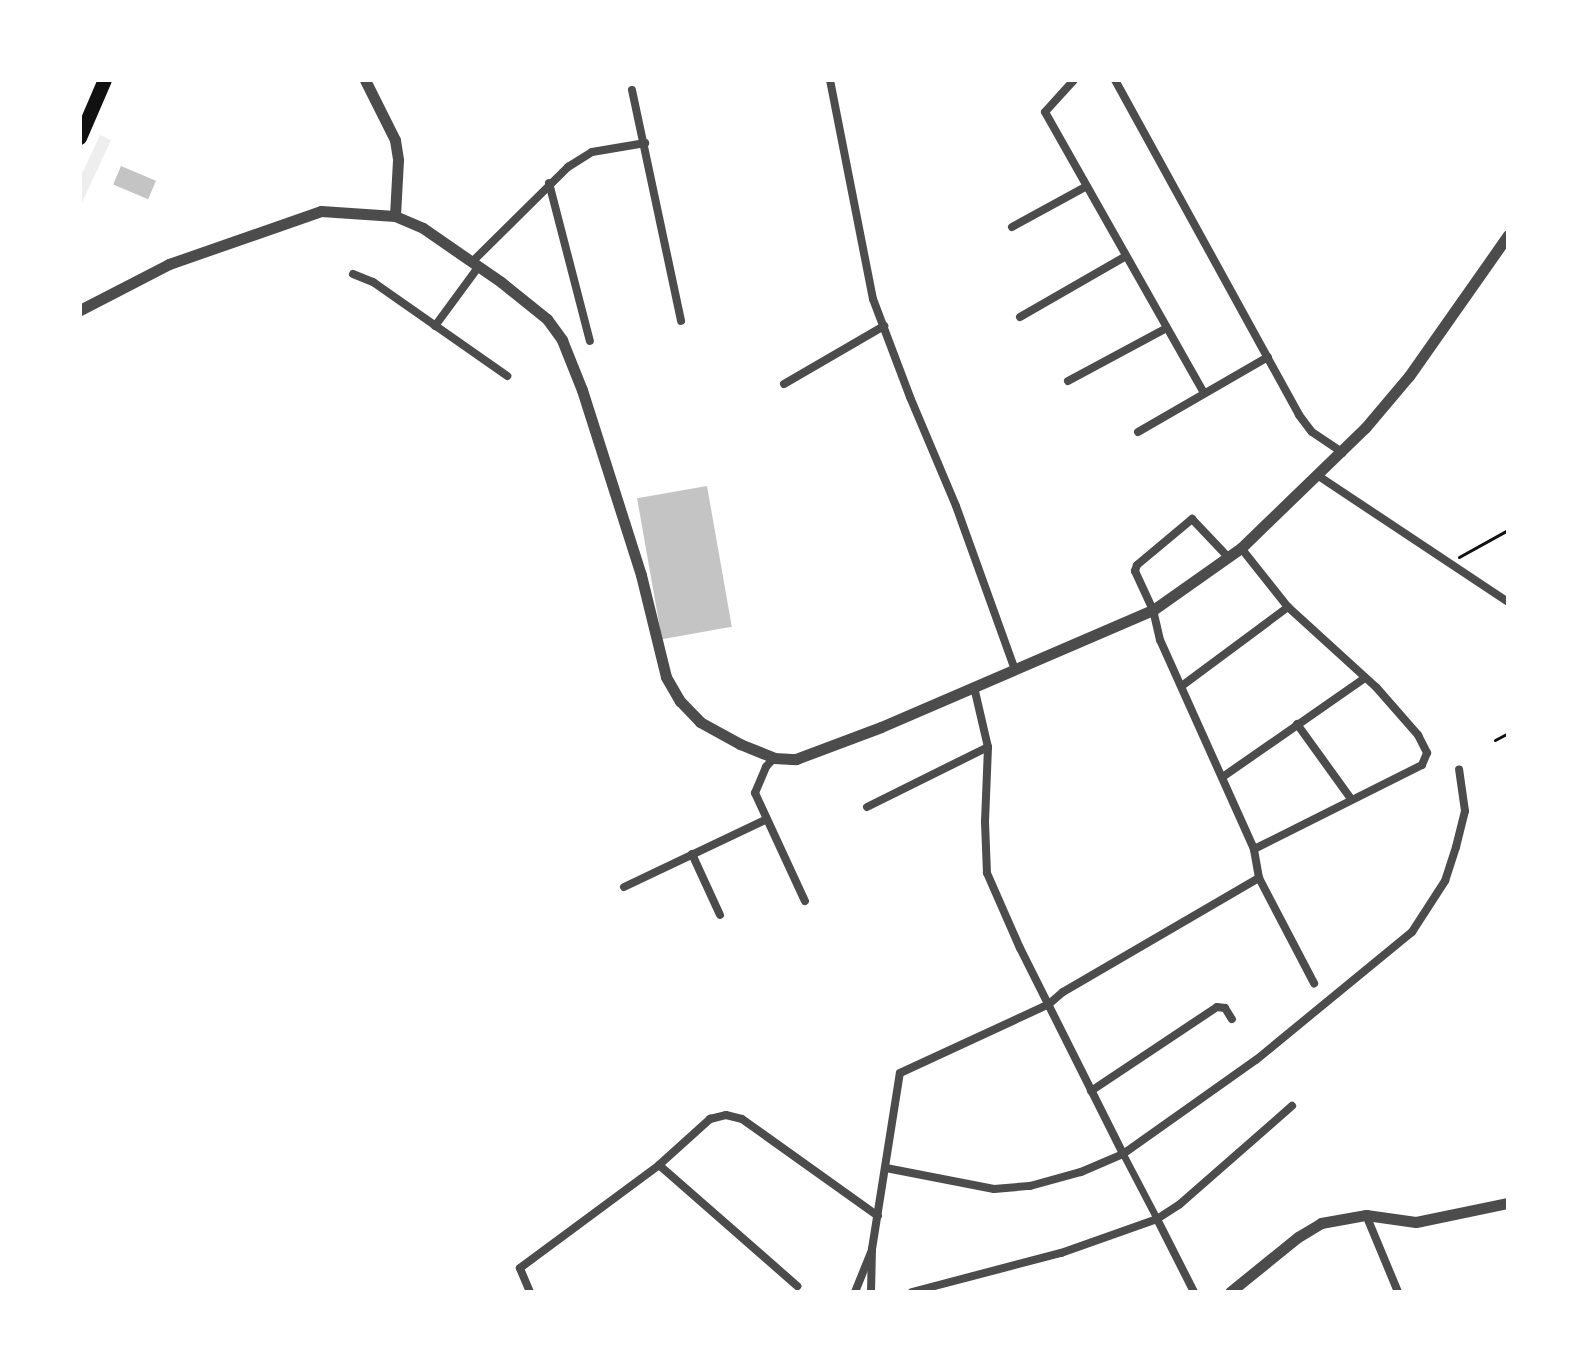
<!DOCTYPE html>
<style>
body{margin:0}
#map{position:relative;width:1588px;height:1372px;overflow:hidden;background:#fff;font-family:"Space Grotesk",sans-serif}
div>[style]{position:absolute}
.green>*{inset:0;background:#eee}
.building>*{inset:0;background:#c4c4c4;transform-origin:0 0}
.path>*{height:3px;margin:-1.5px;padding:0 1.5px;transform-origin:1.5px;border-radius:1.5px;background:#111}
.pedestrian>*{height:7px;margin:-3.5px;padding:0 3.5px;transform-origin:3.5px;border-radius:3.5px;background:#4c4c4c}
.minor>*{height:8px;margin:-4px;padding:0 4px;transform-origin:4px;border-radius:4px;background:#4c4c4c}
.tertiary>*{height:11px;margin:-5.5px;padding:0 5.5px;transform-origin:5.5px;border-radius:5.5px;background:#4c4c4c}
.trunk>*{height:14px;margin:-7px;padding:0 7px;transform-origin:7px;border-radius:7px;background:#111}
span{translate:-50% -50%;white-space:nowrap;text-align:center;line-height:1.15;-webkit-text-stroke:8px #fff;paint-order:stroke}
.frame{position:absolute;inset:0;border:82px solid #fff;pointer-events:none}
</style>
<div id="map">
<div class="green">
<i style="clip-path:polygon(100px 135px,111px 140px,80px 207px,80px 178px)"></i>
</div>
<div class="building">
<i style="left:121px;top:166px;width:38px;height:20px;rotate:23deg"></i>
<i style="left:707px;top:486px;width:143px;height:71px;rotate:80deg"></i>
</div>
<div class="path">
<i style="left:1459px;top:557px;width:56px;rotate:-28.9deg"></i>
<i style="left:1495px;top:740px;width:15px;rotate:-28deg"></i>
</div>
<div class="pedestrian">
<i style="left:1123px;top:1154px;width:73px;rotate:62.4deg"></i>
</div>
<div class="minor">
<i style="left:830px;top:80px;width:223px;rotate:78.9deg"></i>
<i style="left:873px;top:299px;width:105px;rotate:69.3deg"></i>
<i style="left:910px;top:397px;width:118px;rotate:67.1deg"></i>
<i style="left:956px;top:506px;width:174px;rotate:70.2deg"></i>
<i style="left:1074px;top:80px;width:43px;rotate:132.2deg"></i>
<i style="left:1045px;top:112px;width:323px;rotate:60.5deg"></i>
<i style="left:1115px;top:80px;width:382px;rotate:61.2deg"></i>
<i style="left:1299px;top:415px;width:21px;rotate:53deg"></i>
<i style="left:1312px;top:432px;width:37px;rotate:34deg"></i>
<i style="left:632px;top:90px;width:236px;rotate:78deg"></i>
<i style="left:549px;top:183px;width:163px;rotate:75.5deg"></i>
<i style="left:1012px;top:227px;width:85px;rotate:-28.7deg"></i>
<i style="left:473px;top:261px;width:134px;rotate:-44.7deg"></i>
<i style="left:568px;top:167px;width:28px;rotate:-32deg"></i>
<i style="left:592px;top:152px;width:54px;rotate:-9.6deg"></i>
<i style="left:353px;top:274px;width:22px;rotate:22deg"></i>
<i style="left:373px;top:282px;width:164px;rotate:35deg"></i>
<i style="left:1020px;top:317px;width:122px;rotate:-29.9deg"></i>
<i style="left:435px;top:326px;width:74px;rotate:-53.7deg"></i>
<i style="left:1068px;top:381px;width:112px;rotate:-28.2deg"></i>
<i style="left:784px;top:384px;width:116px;rotate:-30.1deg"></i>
<i style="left:1138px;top:432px;width:150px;rotate:-30deg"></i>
<i style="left:1317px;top:475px;width:229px;rotate:33.6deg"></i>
<i style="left:1241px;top:548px;width:75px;rotate:51.5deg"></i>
<i style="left:1288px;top:607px;width:119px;rotate:42.3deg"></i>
<i style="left:1376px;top:687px;width:64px;rotate:48.8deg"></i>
<i style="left:1418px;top:735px;width:20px;rotate:63deg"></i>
<i style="left:1427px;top:753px;width:13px;rotate:113deg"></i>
<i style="left:1422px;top:765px;width:188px;rotate:153.4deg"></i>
<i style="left:1183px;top:685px;width:131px;rotate:-36.6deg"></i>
<i style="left:974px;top:687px;width:62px;rotate:76.9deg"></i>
<i style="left:988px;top:747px;width:75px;rotate:92.3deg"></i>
<i style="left:985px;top:822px;width:51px;rotate:87.8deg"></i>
<i style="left:987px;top:873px;width:82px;rotate:66.3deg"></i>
<i style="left:1020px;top:948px;width:230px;rotate:63.4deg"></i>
<i style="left:1297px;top:724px;width:92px;rotate:54.2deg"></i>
<i style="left:774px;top:758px;width:12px;rotate:132deg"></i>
<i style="left:766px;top:767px;width:28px;rotate:113deg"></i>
<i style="left:755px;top:793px;width:119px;rotate:65.2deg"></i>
<i style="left:1224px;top:776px;width:172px;rotate:-34.8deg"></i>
<i style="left:867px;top:807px;width:135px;rotate:-26.4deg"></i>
<i style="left:692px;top:854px;width:67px;rotate:65.3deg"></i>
<i style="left:1259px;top:878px;width:119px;rotate:62.4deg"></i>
<i style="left:624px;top:887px;width:158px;rotate:-25.4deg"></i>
<i style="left:1091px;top:1091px;width:151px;rotate:-33.7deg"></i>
<i style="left:1217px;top:1007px;width:8px;rotate:7deg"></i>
<i style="left:1225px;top:1008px;width:13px;rotate:58deg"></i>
<i style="left:659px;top:1165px;width:184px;rotate:41.2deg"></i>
<i style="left:886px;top:1168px;width:110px;rotate:11deg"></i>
<i style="left:994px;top:1189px;width:36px;rotate:-5deg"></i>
<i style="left:1030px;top:1186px;width:53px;rotate:-15.4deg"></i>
<i style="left:1081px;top:1172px;width:46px;rotate:-23.2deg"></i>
<i style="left:1123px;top:1154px;width:163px;rotate:-35.3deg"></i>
<i style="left:1256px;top:1060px;width:202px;rotate:-39.4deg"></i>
<i style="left:1412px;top:932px;width:61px;rotate:-57.1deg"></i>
<i style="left:1445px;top:881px;width:36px;rotate:-72deg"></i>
<i style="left:1456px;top:847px;width:37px;rotate:-76deg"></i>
<i style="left:1465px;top:811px;width:42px;rotate:-98.1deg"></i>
<i style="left:1366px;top:1215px;width:83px;rotate:67.4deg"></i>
<i style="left:1157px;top:1219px;width:82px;rotate:63.1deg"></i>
<i style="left:530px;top:1292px;width:26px;rotate:-113deg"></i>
<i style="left:520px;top:1268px;width:173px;rotate:-36.5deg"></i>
<i style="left:659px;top:1165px;width:69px;rotate:-42deg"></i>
<i style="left:710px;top:1119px;width:16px;rotate:-14deg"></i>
<i style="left:726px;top:1115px;width:16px;rotate:14deg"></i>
<i style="left:742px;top:1119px;width:167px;rotate:35.5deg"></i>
<i style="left:855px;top:1292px;width:45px;rotate:-68deg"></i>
<i style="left:871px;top:1292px;width:43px;rotate:-88.7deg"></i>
<i style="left:872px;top:1249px;width:178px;rotate:-81deg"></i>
<i style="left:900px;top:1073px;width:164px;rotate:-24.8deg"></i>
<i style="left:1049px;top:1004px;width:18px;rotate:-41deg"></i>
<i style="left:1063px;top:992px;width:227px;rotate:-30.2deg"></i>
<i style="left:1259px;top:878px;width:29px;rotate:-100deg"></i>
<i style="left:1254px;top:849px;width:229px;rotate:-114.2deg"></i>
<i style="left:1160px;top:640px;width:31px;rotate:-103deg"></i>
<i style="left:1153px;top:610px;width:43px;rotate:-114.8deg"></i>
<i style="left:1135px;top:571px;width:6px;rotate:-72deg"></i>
<i style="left:1137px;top:565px;width:72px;rotate:-39.9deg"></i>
<i style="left:1192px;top:519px;width:52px;rotate:46.5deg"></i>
<i style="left:912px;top:1292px;width:154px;rotate:-14.7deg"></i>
<i style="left:1061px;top:1253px;width:102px;rotate:-19.5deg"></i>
<i style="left:1157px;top:1219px;width:27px;rotate:-33deg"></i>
<i style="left:1180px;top:1204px;width:149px;rotate:-41.2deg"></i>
</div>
<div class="tertiary">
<i style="left:365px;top:80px;width:67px;rotate:63.4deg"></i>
<i style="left:395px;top:140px;width:20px;rotate:81deg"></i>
<i style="left:398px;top:160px;width:56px;rotate:93.1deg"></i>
<i style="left:80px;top:310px;width:100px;rotate:-27.3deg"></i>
<i style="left:169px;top:264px;width:161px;rotate:-19.2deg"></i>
<i style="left:321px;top:211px;width:74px;rotate:3.9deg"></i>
<i style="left:395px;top:216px;width:30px;rotate:23deg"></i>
<i style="left:423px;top:228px;width:95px;rotate:34.7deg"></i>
<i style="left:501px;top:282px;width:59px;rotate:38.8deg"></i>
<i style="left:547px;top:319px;width:26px;rotate:54deg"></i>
<i style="left:562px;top:340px;width:54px;rotate:68.2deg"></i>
<i style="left:582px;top:390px;width:194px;rotate:72.3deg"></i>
<i style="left:641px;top:575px;width:105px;rotate:76.2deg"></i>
<i style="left:666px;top:677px;width:28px;rotate:60deg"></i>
<i style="left:680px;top:701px;width:29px;rotate:46deg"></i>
<i style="left:700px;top:722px;width:46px;rotate:28.8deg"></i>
<i style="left:740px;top:744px;width:37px;rotate:22deg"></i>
<i style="left:774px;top:758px;width:22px;rotate:3deg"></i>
<i style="left:796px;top:759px;width:91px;rotate:-20.6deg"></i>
<i style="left:881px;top:727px;width:296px;rotate:-23.3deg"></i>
<i style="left:1153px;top:610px;width:108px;rotate:-35.2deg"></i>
<i style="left:1241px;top:548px;width:173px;rotate:-44.1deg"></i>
<i style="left:1365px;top:428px;width:68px;rotate:-49.8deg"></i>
<i style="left:1409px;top:376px;width:172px;rotate:-54.9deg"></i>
<i style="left:1230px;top:1292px;width:87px;rotate:-39deg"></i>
<i style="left:1298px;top:1237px;width:27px;rotate:-31deg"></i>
<i style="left:1321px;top:1223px;width:46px;rotate:-10.1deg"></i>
<i style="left:1366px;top:1215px;width:50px;rotate:8deg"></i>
<i style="left:1416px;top:1222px;width:94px;rotate:-11.7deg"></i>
</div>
<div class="trunk">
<i style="left:80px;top:138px;width:63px;rotate:-66.7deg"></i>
</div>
<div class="frame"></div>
</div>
